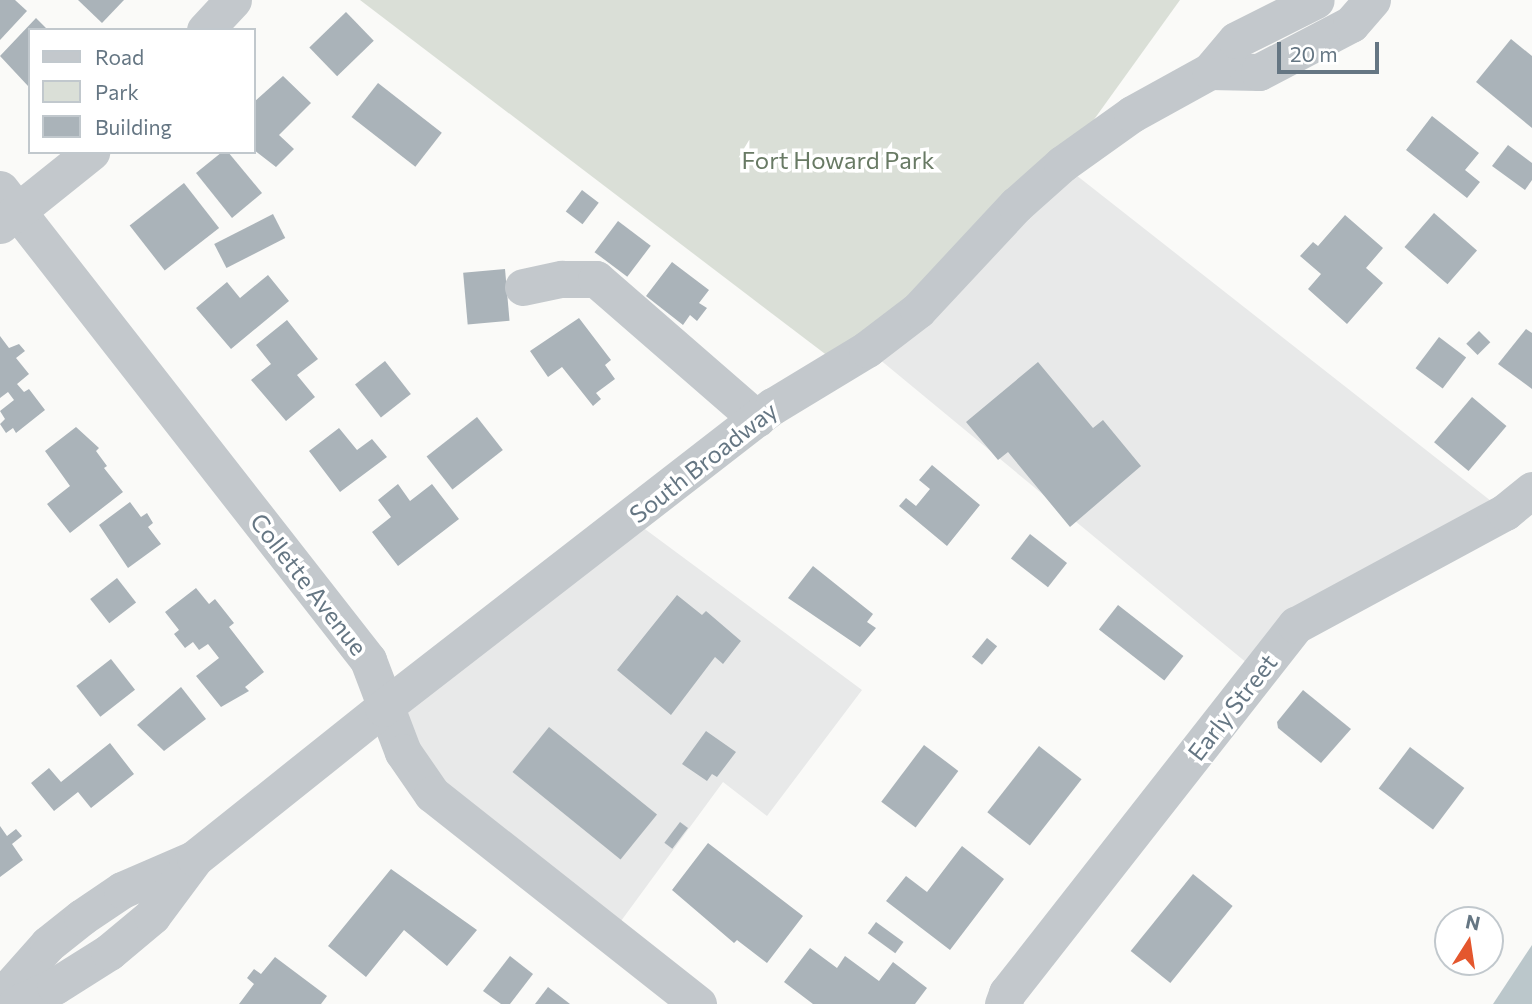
<!DOCTYPE html>
<style>
body{margin:0}
#map{position:relative;width:1532px;height:1004px;overflow:hidden;background:#fafaf8;font-family:Commissioner,sans-serif}
div>[style]{position:absolute}
.built>*{inset:0;background:#e8e9e9}
.green>*{inset:0;background:#dadfd7}
.water>*{inset:0;background:#bbc7cb}
.building>*{inset:0;background:#aab3b9;transform-origin:0 0}
.minor>*{height:37px;margin:-18.5px;padding:0 18.5px;transform-origin:18.5px;border-radius:18.5px;background:#c3c8cc}
span{translate:-50% -50%;white-space:nowrap;text-align:center;line-height:1.15;-webkit-text-stroke:7px #fff;paint-order:stroke}
.park-label{font-size:24px;color:#687a64}
.street-label{font-size:24px;color:#657683}
.legend{position:absolute;left:28px;top:28px;width:228px;height:126px;box-sizing:border-box;background:#fff;border:2px solid #c1c8cd;margin:0;padding:9px 12px;list-style:none;font-size:21px;color:#657683}
.legend li{display:flex;align-items:center;gap:14px;height:35px}
.legend b{width:35px;border:2px solid #c1c8cd}
.north{position:absolute;left:1434px;top:906px;width:70px;height:70px;box-sizing:border-box;background:#fff;border:2px solid #c1c8cd;border-radius:50%;rotate:12deg;font-size:19px;font-weight:700;line-height:28px;text-align:center;color:#657683}
.north::after{content:'';display:block;margin:auto;width:24px;height:32px;background:#e4572e;clip-path:polygon(50% 0,100% 100%,50% 72%,0 100%)}
.scale{position:absolute;left:1277px;top:42px;width:102px;height:32px;box-sizing:border-box;border:4px solid #657683;border-top:0;padding-left:9px;font-size:21px;line-height:24px;white-space:nowrap;color:#657683;-webkit-text-stroke:5px #fff;paint-order:stroke}
</style>
<div id="map">
<div class="built">
<i style="clip-path:polygon(1062px 164px,1505px 512px,1296px 625px,1259px 673px,867px 349px)"></i>
<i style="clip-path:polygon(630px 518px,862px 690px,767px 816px,723px 782px,610px 936px,460px 819px,383px 708px)"></i>
</div>
<div class="green">
<i style="clip-path:polygon(360px 0,1180px 0,1062px 164px,841px 366px)"></i>
</div>
<div class="water">
<i style="clip-path:polygon(1532px 945px,1532px 1004px,1493px 1004px)"></i>
</div>
<div class="building">
<i style="clip-path:polygon(0 0,15px 0,27px 11px,0 40px)"></i>
<i style="clip-path:polygon(78px 0,124px 0,102px 23px)"></i>
<i style="left:346px;top:12px;width:40px;height:51px;rotate:46deg"></i>
<i style="clip-path:polygon(36px 18px,48px 30px,30px 30px,28px 86px,0 56px)"></i>
<i style="clip-path:polygon(1511px 39px,1532px 56px,1532px 128px,1476px 82px)"></i>
<i style="clip-path:polygon(283px 76px,311px 103px,279px 135px,294px 149px,276px 167px,254px 150px,254px 102px)"></i>
<i style="left:378px;top:83px;width:81px;height:43px;rotate:38deg"></i>
<i style="clip-path:polygon(1432px 116px,1479px 153px,1465px 170px,1480px 182px,1467px 198px,1406px 150px)"></i>
<i style="clip-path:polygon(1508px 145px,1532px 163px,1532px 180px,1525px 190px,1492px 166px)"></i>
<i style="clip-path:polygon(222px 152px,228px 152px,262px 193px,232px 218px,196px 173px)"></i>
<i style="left:184px;top:183px;width:57px;height:69px;rotate:52deg"></i>
<i style="left:582px;top:190px;width:21px;height:27px;rotate:37deg"></i>
<i style="left:1434px;top:213px;width:57px;height:45px;rotate:41deg"></i>
<i style="left:273px;top:214px;width:27px;height:66px;rotate:63deg"></i>
<i style="clip-path:polygon(1345px 215px,1383px 248px,1366px 268px,1383px 283px,1347px 324px,1308px 289px,1321px 274px,1300px 256px,1313px 242px,1318px 246px)"></i>
<i style="left:618px;top:221px;width:41px;height:39px;rotate:37deg"></i>
<i style="clip-path:polygon(672px 262px,709px 290px,699px 303px,707px 308px,697px 321px,690px 315px,683px 325px,646px 296px)"></i>
<i style="left:505px;top:269px;width:52px;height:42px;rotate:85deg"></i>
<i style="clip-path:polygon(268px 275px,289px 301px,231px 349px,196px 308px,227px 282px,240px 298px)"></i>
<i style="clip-path:polygon(579px 318px,611px 360px,605px 365px,615px 379px,596px 393px,601px 399px,593px 406px,562px 367px,548px 377px,530px 351px)"></i>
<i style="clip-path:polygon(287px 320px,318px 359px,297px 375px,315px 397px,286px 421px,251px 380px,271px 364px,256px 345px)"></i>
<i style="clip-path:polygon(1526px 329px,1532px 333px,1532px 389px,1498px 364px)"></i>
<i style="left:1479px;top:331px;width:16px;height:18px;rotate:45deg"></i>
<i style="clip-path:polygon(0 336px,9px 348px,19px 344px,25px 351px,16px 358px,29px 374px,17px 384px,24px 392px,29px 389px,45px 410px,16px 433px,13px 428px,6px 433px,0 424px,5px 419px,0 411px,14px 400px,8px 392px,0 398px)"></i>
<i style="left:1439px;top:337px;width:34px;height:39px;rotate:37deg"></i>
<i style="left:385px;top:361px;width:42px;height:38px;rotate:52deg"></i>
<i style="clip-path:polygon(1038px 362px,1093px 428px,1103px 420px,1141px 466px,1070px 527px,1008px 452px,998px 460px,966px 422px)"></i>
<i style="left:1472px;top:397px;width:45px;height:59px;rotate:40deg"></i>
<i style="left:477px;top:417px;width:42px;height:64px;rotate:52deg"></i>
<i style="clip-path:polygon(76px 427px,99px 448px,96px 451px,107px 466px,104px 468px,123px 492px,70px 533px,47px 504px,70px 486px,45px 451px)"></i>
<i style="clip-path:polygon(339px 428px,357px 450px,372px 439px,387px 457px,340px 492px,309px 451px)"></i>
<i style="clip-path:polygon(932px 465px,980px 505px,947px 546px,899px 506px,906px 498px,916px 506px,930px 489px,919px 480px)"></i>
<i style="clip-path:polygon(398px 484px,410px 501px,432px 484px,459px 519px,398px 566px,372px 532px,391px 517px,378px 500px)"></i>
<i style="clip-path:polygon(130px 502px,141px 517px,147px 513px,153px 523px,148px 527px,161px 544px,128px 568px,99px 525px)"></i>
<i style="left:1030px;top:534px;width:47px;height:31px;rotate:38deg"></i>
<i style="clip-path:polygon(813px 566px,873px 614px,867px 622px,876px 628px,860px 647px,788px 598px)"></i>
<i style="left:117px;top:578px;width:31px;height:34px;rotate:52deg"></i>
<i style="clip-path:polygon(196px 588px,209px 604px,215px 599px,234px 623px,229px 627px,264px 672px,245px 687px,249px 691px,221px 707px,196px 676px,219px 658px,208px 644px,199px 650px,193px 642px,185px 648px,174px 634px,179px 630px,165px 612px)"></i>
<i style="clip-path:polygon(677px 595px,702px 615px,706px 611px,741px 641px,723px 664px,715px 657px,671px 715px,617px 670px)"></i>
<i style="left:1118px;top:605px;width:83px;height:31px;rotate:38deg"></i>
<i style="left:987px;top:638px;width:13px;height:24px;rotate:39deg"></i>
<i style="left:111px;top:659px;width:39px;height:44px;rotate:52deg"></i>
<i style="clip-path:polygon(181px 687px,206px 719px,164px 751px,137px 725px)"></i>
<i style="clip-path:polygon(1303px 690px,1351px 729px,1321px 763px,1278px 728px,1277px 722px)"></i>
<i style="left:549px;top:727px;width:139px;height:58px;rotate:39deg"></i>
<i style="clip-path:polygon(706px 731px,736px 752px,717px 777px,712px 774px,707px 781px,682px 764px)"></i>
<i style="clip-path:polygon(110px 743px,134px 774px,91px 808px,78px 792px,54px 811px,31px 783px,49px 768px,61px 782px)"></i>
<i style="left:924px;top:745px;width:43px;height:71px;rotate:37deg"></i>
<i style="left:1039px;top:746px;width:54px;height:84px;rotate:38deg"></i>
<i style="left:1410px;top:747px;width:68px;height:52px;rotate:37deg"></i>
<i style="left:680px;top:822px;width:10px;height:26px;rotate:37deg"></i>
<i style="clip-path:polygon(0 826px,7px 836px,16px 829px,22px 836px,12px 844px,23px 860px,0 877px)"></i>
<i style="clip-path:polygon(708px 843px,803px 916px,767px 963px,737px 940px,734px 943px,672px 890px)"></i>
<i style="clip-path:polygon(962px 846px,1004px 879px,950px 950px,886px 901px,906px 876px,927px 892px)"></i>
<i style="clip-path:polygon(391px 869px,477px 930px,447px 966px,404px 930px,366px 977px,328px 946px)"></i>
<i style="left:1193px;top:874px;width:51px;height:99px;rotate:39deg"></i>
<i style="left:876px;top:922px;width:34px;height:14px;rotate:36deg"></i>
<i style="clip-path:polygon(810px 948px,837px 968px,845px 956px,879px 981px,893px 962px,927px 988px,915px 1004px,813px 1004px,784px 982px)"></i>
<i style="clip-path:polygon(510px 956px,533px 974px,510px 1004px,501px 1004px,483px 991px)"></i>
<i style="clip-path:polygon(275px 957px,327px 996px,321px 1004px,239px 1004px,254px 984px,247px 978px,254px 969px,261px 974px)"></i>
<i style="clip-path:polygon(548px 987px,570px 1004px,535px 1004px)"></i>
</div>
<div class="minor">
<i style="left:205px;top:30px;width:41px;rotate:-47deg"></i>
<i style="left:1210px;top:71px;width:49px;rotate:1.2deg"></i>
<i style="left:1259px;top:72px;width:104px;rotate:-27.6deg"></i>
<i style="left:1351px;top:24px;width:32px;rotate:-49deg"></i>
<i style="left:0;top:189px;width:598px;rotate:52deg"></i>
<i style="left:368px;top:660px;width:98px;rotate:69.2deg"></i>
<i style="left:403px;top:752px;width:51px;rotate:55.4deg"></i>
<i style="left:432px;top:794px;width:339px;rotate:38.3deg"></i>
<i style="left:0;top:225px;width:117px;rotate:-38.7deg"></i>
<i style="left:523px;top:287px;width:40px;rotate:-12deg"></i>
<i style="left:562px;top:279px;width:34px"></i>
<i style="left:596px;top:279px;width:213px;rotate:41deg"></i>
<i style="left:0;top:998px;width:72px;rotate:-48.4deg"></i>
<i style="left:48px;top:944px;width:43px;rotate:-38.5deg"></i>
<i style="left:82px;top:917px;width:48px;rotate:-34deg"></i>
<i style="left:122px;top:890px;width:75px;rotate:-23.5deg"></i>
<i style="left:16px;top:1004px;width:43px;rotate:-24.8deg"></i>
<i style="left:55px;top:986px;width:64px;rotate:-32.2deg"></i>
<i style="left:109px;top:952px;width:56px;rotate:-39.9deg"></i>
<i style="left:152px;top:916px;width:72px;rotate:-53.4deg"></i>
<i style="left:195px;top:858px;width:241px;rotate:-38.6deg"></i>
<i style="left:383px;top:708px;width:493px;rotate:-37.8deg"></i>
<i style="left:773px;top:406px;width:110px;rotate:-31.2deg"></i>
<i style="left:867px;top:349px;width:64px;rotate:-37.4deg"></i>
<i style="left:918px;top:310px;width:144px;rotate:-47deg"></i>
<i style="left:1016px;top:205px;width:62px;rotate:-41.7deg"></i>
<i style="left:1062px;top:164px;width:86px;rotate:-35.5deg"></i>
<i style="left:1132px;top:114px;width:89px;rotate:-28.9deg"></i>
<i style="left:1210px;top:71px;width:40px;rotate:-50deg"></i>
<i style="left:1236px;top:40px;width:89px;rotate:-26.6deg"></i>
<i style="left:1003px;top:1004px;width:12px;rotate:-70deg"></i>
<i style="left:1007px;top:993px;width:468px;rotate:-51.9deg"></i>
<i style="left:1296px;top:625px;width:238px;rotate:-28.4deg"></i>
<i style="left:1505px;top:512px;width:35px;rotate:-39deg"></i>
</div>
<div class="park-label">
<span style="left:838px;top:160px">Fort Howard Park</span>
</div>
<div class="street-label">
<span style="left:703px;top:462px;rotate:-38deg">South Broadway</span>
<span style="left:309px;top:584px;rotate:52deg">Collette Avenue</span>
<span style="left:1232px;top:707px;rotate:-52deg">Early Street</span>
</div>
<ul class="legend">
<li><b style="height:9px;background:#c3c8cc"></b>Road</li>
<li><b style="height:19px;background:#dadfd7"></b>Park</li>
<li><b style="height:19px;background:#aab3b9"></b>Building</li>
</ul>
<div class="north">N</div>
<div class="scale">20 m</div>
</div>
